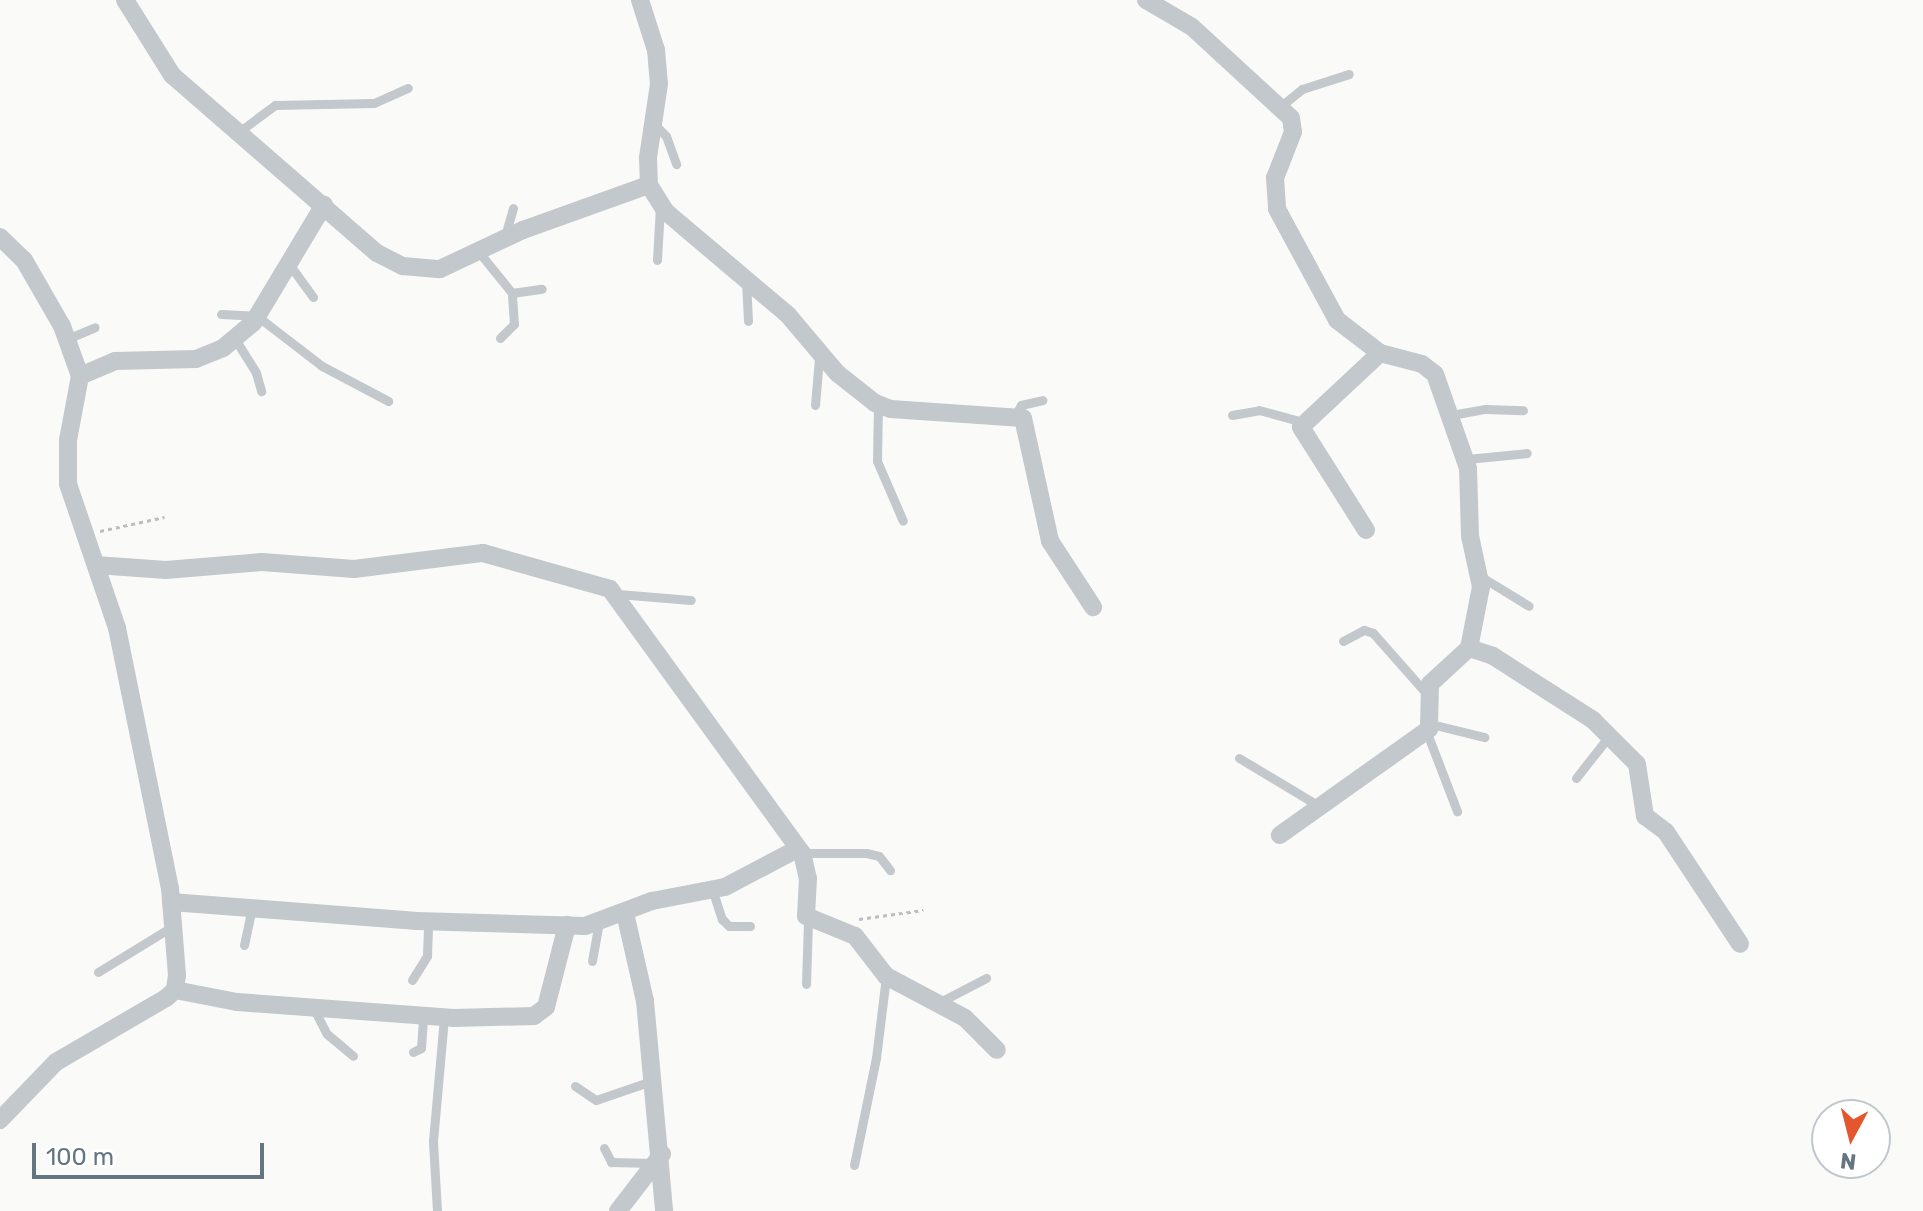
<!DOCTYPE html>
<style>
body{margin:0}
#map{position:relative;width:1923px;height:1211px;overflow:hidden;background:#fafaf8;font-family:Rubik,sans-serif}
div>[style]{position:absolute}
.path>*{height:3px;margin-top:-1.5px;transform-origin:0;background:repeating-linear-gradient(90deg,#bbbfc2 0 4px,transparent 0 8px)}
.lane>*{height:9px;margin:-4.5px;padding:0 4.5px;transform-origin:4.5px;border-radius:4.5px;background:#c3c8cc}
.street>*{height:18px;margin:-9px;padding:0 9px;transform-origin:9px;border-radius:9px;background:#c3c8cc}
span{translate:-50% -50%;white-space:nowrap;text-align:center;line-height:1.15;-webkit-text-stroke:8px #fff;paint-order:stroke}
.north{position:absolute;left:1811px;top:1099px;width:80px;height:80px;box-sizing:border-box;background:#fff;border:2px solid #c1c8cd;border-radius:50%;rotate:187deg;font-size:22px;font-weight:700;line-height:32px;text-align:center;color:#657683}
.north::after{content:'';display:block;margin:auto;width:28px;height:36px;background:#e4572e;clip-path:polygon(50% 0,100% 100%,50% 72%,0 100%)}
.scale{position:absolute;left:32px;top:1143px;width:232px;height:36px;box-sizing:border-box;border:4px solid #657683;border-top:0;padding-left:10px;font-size:24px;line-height:28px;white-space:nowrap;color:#657683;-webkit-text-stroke:6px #fff;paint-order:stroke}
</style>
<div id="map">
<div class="path">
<i style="left:100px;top:531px;width:66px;rotate:-12.2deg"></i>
<i style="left:859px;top:919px;width:65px;rotate:-8deg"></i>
</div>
<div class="lane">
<i style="left:1281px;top:106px;width:27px;rotate:-39deg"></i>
<i style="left:1302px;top:89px;width:49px;rotate:-17.7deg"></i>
<i style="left:653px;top:123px;width:18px;rotate:45deg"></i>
<i style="left:666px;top:136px;width:30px;rotate:70deg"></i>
<i style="left:240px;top:131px;width:44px;rotate:-36.6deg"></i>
<i style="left:275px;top:105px;width:99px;rotate:-1.2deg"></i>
<i style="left:374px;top:103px;width:37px;rotate:-24deg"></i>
<i style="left:505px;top:236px;width:29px;rotate:-74deg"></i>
<i style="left:478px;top:251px;width:54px;rotate:51deg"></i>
<i style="left:512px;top:293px;width:30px;rotate:-8deg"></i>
<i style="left:657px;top:260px;width:53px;rotate:-86.8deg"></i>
<i style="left:289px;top:264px;width:41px;rotate:54deg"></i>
<i style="left:746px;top:281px;width:40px;rotate:87.1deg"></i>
<i style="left:221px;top:314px;width:36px;rotate:3deg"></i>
<i style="left:257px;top:316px;width:82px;rotate:37.6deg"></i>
<i style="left:322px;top:366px;width:75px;rotate:27.9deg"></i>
<i style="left:500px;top:338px;width:20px;rotate:-45deg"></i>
<i style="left:514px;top:324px;width:31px;rotate:-94deg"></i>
<i style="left:67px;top:339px;width:30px;rotate:-23deg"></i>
<i style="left:235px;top:339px;width:40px;rotate:58deg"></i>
<i style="left:256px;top:373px;width:19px;rotate:74deg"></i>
<i style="left:878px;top:404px;width:57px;rotate:91deg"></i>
<i style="left:877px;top:461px;width:65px;rotate:66.6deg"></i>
<i style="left:815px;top:405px;width:47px;rotate:-85.1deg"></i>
<i style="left:1016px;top:414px;width:10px;rotate:-61deg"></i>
<i style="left:1021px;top:405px;width:22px;rotate:-13deg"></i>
<i style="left:1232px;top:415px;width:27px;rotate:-10deg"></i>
<i style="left:1259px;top:410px;width:46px;rotate:15.3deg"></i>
<i style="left:1451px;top:415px;width:35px;rotate:-10deg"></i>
<i style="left:1485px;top:409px;width:38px;rotate:2deg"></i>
<i style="left:1467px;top:459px;width:60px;rotate:-5.7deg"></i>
<i style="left:1480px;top:576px;width:57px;rotate:31.5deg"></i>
<i style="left:618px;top:594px;width:73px;rotate:4.7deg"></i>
<i style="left:1343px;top:641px;width:24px;rotate:-28deg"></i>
<i style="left:1364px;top:630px;width:9px;rotate:18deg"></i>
<i style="left:1373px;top:633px;width:81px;rotate:48.5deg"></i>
<i style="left:1431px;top:724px;width:55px;rotate:13.8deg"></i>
<i style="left:1427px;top:733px;width:84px;rotate:69deg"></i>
<i style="left:1239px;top:758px;width:96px;rotate:30.9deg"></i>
<i style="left:1576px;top:778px;width:53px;rotate:-51.8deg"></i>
<i style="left:802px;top:853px;width:64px"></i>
<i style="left:866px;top:853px;width:13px;rotate:13deg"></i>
<i style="left:879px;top:856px;width:18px;rotate:52deg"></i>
<i style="left:712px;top:889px;width:32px;rotate:72deg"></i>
<i style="left:722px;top:919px;width:10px;rotate:45deg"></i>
<i style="left:729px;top:926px;width:21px"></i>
<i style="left:244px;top:945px;width:40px;rotate:-78deg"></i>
<i style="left:592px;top:961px;width:40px;rotate:-80deg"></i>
<i style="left:98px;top:972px;width:88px;rotate:-31.5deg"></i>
<i style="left:412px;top:980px;width:28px;rotate:-58deg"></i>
<i style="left:427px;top:956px;width:35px;rotate:-88deg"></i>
<i style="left:806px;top:984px;width:65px;rotate:-88.2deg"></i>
<i style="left:940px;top:1002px;width:52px;rotate:-27.6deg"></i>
<i style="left:313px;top:1007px;width:30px;rotate:63deg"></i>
<i style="left:327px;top:1034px;width:34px;rotate:40deg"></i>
<i style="left:413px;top:1052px;width:9px;rotate:-27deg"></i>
<i style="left:421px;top:1048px;width:32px;rotate:-86deg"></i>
<i style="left:575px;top:1086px;width:25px;rotate:34deg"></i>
<i style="left:596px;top:1100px;width:61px;rotate:-19deg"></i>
<i style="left:604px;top:1148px;width:16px;rotate:63deg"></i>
<i style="left:611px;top:1162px;width:42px;rotate:1.4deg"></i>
<i style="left:854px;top:1165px;width:109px;rotate:-78.4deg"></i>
<i style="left:876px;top:1058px;width:83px;rotate:-83deg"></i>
<i style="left:437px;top:1211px;width:70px;rotate:-93.3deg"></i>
<i style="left:433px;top:1141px;width:124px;rotate:-84.9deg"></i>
</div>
<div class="street">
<i style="left:125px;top:0;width:89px;rotate:57.9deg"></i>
<i style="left:172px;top:75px;width:271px;rotate:41deg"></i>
<i style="left:377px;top:253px;width:29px;rotate:27deg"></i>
<i style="left:403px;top:266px;width:37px;rotate:5deg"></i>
<i style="left:440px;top:269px;width:92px;rotate:-25.2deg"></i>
<i style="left:523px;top:230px;width:134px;rotate:-19.7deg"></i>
<i style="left:640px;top:0;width:52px;rotate:72.3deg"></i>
<i style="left:656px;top:50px;width:34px;rotate:85deg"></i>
<i style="left:659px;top:84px;width:75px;rotate:98.5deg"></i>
<i style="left:648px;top:158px;width:27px;rotate:88deg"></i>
<i style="left:649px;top:185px;width:31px;rotate:58deg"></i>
<i style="left:665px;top:211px;width:161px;rotate:40.2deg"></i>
<i style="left:788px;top:315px;width:76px;rotate:49.8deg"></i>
<i style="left:837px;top:373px;width:48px;rotate:38.3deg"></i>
<i style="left:875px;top:403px;width:17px;rotate:21deg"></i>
<i style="left:891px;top:409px;width:132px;rotate:3.9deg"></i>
<i style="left:1023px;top:418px;width:126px;rotate:77.6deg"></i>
<i style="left:1050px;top:541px;width:79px;rotate:56.9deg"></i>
<i style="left:1146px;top:0;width:53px;rotate:30.4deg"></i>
<i style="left:1192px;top:27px;width:134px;rotate:42.6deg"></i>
<i style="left:1291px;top:118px;width:14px;rotate:82deg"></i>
<i style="left:1293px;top:132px;width:49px;rotate:111.4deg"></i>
<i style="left:1275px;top:178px;width:31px;rotate:86deg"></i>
<i style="left:1277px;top:209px;width:126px;rotate:61.6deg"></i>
<i style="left:1337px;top:320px;width:54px;rotate:37.5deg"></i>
<i style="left:1380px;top:353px;width:43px;rotate:14.7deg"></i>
<i style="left:1422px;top:364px;width:16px;rotate:38deg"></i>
<i style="left:1435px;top:374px;width:100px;rotate:70.7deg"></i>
<i style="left:1468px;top:468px;width:68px;rotate:88.3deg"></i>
<i style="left:1470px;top:536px;width:52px;rotate:77.8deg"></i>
<i style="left:1481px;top:587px;width:62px;rotate:101.1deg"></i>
<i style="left:1469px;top:648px;width:53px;rotate:137.3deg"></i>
<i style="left:1430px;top:684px;width:45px;rotate:91.3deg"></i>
<i style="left:1429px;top:729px;width:183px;rotate:144.6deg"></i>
<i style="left:0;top:237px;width:33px;rotate:44deg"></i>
<i style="left:24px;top:260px;width:76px;rotate:60.1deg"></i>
<i style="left:62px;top:326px;width:53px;rotate:70.2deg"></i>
<i style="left:80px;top:376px;width:65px;rotate:100.6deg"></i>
<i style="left:68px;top:440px;width:44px;rotate:90deg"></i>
<i style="left:68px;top:484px;width:152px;rotate:71.2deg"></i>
<i style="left:117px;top:628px;width:265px;rotate:78.5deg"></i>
<i style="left:170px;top:888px;width:87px;rotate:85.4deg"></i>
<i style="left:177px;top:975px;width:15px;rotate:98deg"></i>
<i style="left:175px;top:990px;width:12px;rotate:138deg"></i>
<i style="left:166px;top:998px;width:127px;rotate:149.8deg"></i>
<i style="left:56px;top:1062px;width:81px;rotate:134deg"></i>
<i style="left:80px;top:376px;width:38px;rotate:-23deg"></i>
<i style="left:115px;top:361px;width:81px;rotate:-1.4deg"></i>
<i style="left:196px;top:359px;width:29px;rotate:-22deg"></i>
<i style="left:223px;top:348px;width:39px;rotate:-40deg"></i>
<i style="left:253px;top:323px;width:138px;rotate:-59deg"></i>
<i style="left:1366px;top:530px;width:122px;rotate:-122.3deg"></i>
<i style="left:1301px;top:427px;width:108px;rotate:-43.1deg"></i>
<i style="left:96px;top:565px;width:70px;rotate:4.1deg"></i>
<i style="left:166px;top:570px;width:96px;rotate:-4.8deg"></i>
<i style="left:262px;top:562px;width:92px;rotate:4.4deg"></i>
<i style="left:354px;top:569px;width:130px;rotate:-7.1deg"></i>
<i style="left:483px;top:553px;width:132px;rotate:15.8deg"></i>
<i style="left:610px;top:589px;width:326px;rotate:54deg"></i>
<i style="left:802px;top:853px;width:26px;rotate:77deg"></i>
<i style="left:808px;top:878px;width:38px;rotate:93deg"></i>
<i style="left:806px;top:916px;width:53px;rotate:22.2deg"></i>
<i style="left:855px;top:936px;width:51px;rotate:52.2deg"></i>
<i style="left:886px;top:976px;width:89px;rotate:28deg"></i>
<i style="left:965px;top:1018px;width:45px;rotate:45deg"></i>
<i style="left:1469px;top:648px;width:25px;rotate:18deg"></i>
<i style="left:1493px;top:656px;width:119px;rotate:32.6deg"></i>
<i style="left:1593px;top:720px;width:62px;rotate:45deg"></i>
<i style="left:1637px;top:764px;width:53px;rotate:81.3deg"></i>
<i style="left:1645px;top:816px;width:26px;rotate:37deg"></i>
<i style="left:1666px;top:832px;width:134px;rotate:56.5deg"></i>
<i style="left:171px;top:902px;width:247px;rotate:4.4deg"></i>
<i style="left:417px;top:921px;width:168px;rotate:1.7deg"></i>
<i style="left:585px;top:926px;width:72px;rotate:-20.5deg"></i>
<i style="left:652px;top:901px;width:74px;rotate:-10.9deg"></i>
<i style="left:725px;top:887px;width:81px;rotate:-27.8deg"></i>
<i style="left:625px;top:913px;width:90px;rotate:77.2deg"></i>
<i style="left:645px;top:1001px;width:211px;rotate:84.8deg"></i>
<i style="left:175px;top:990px;width:63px;rotate:11deg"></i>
<i style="left:237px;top:1002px;width:217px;rotate:4.2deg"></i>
<i style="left:453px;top:1018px;width:81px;rotate:-1.4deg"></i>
<i style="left:534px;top:1016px;width:15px;rotate:-37deg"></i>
<i style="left:546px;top:1007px;width:85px;rotate:-75.6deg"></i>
<i style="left:618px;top:1211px;width:72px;rotate:-52.3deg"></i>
</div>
<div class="north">N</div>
<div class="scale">100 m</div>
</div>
